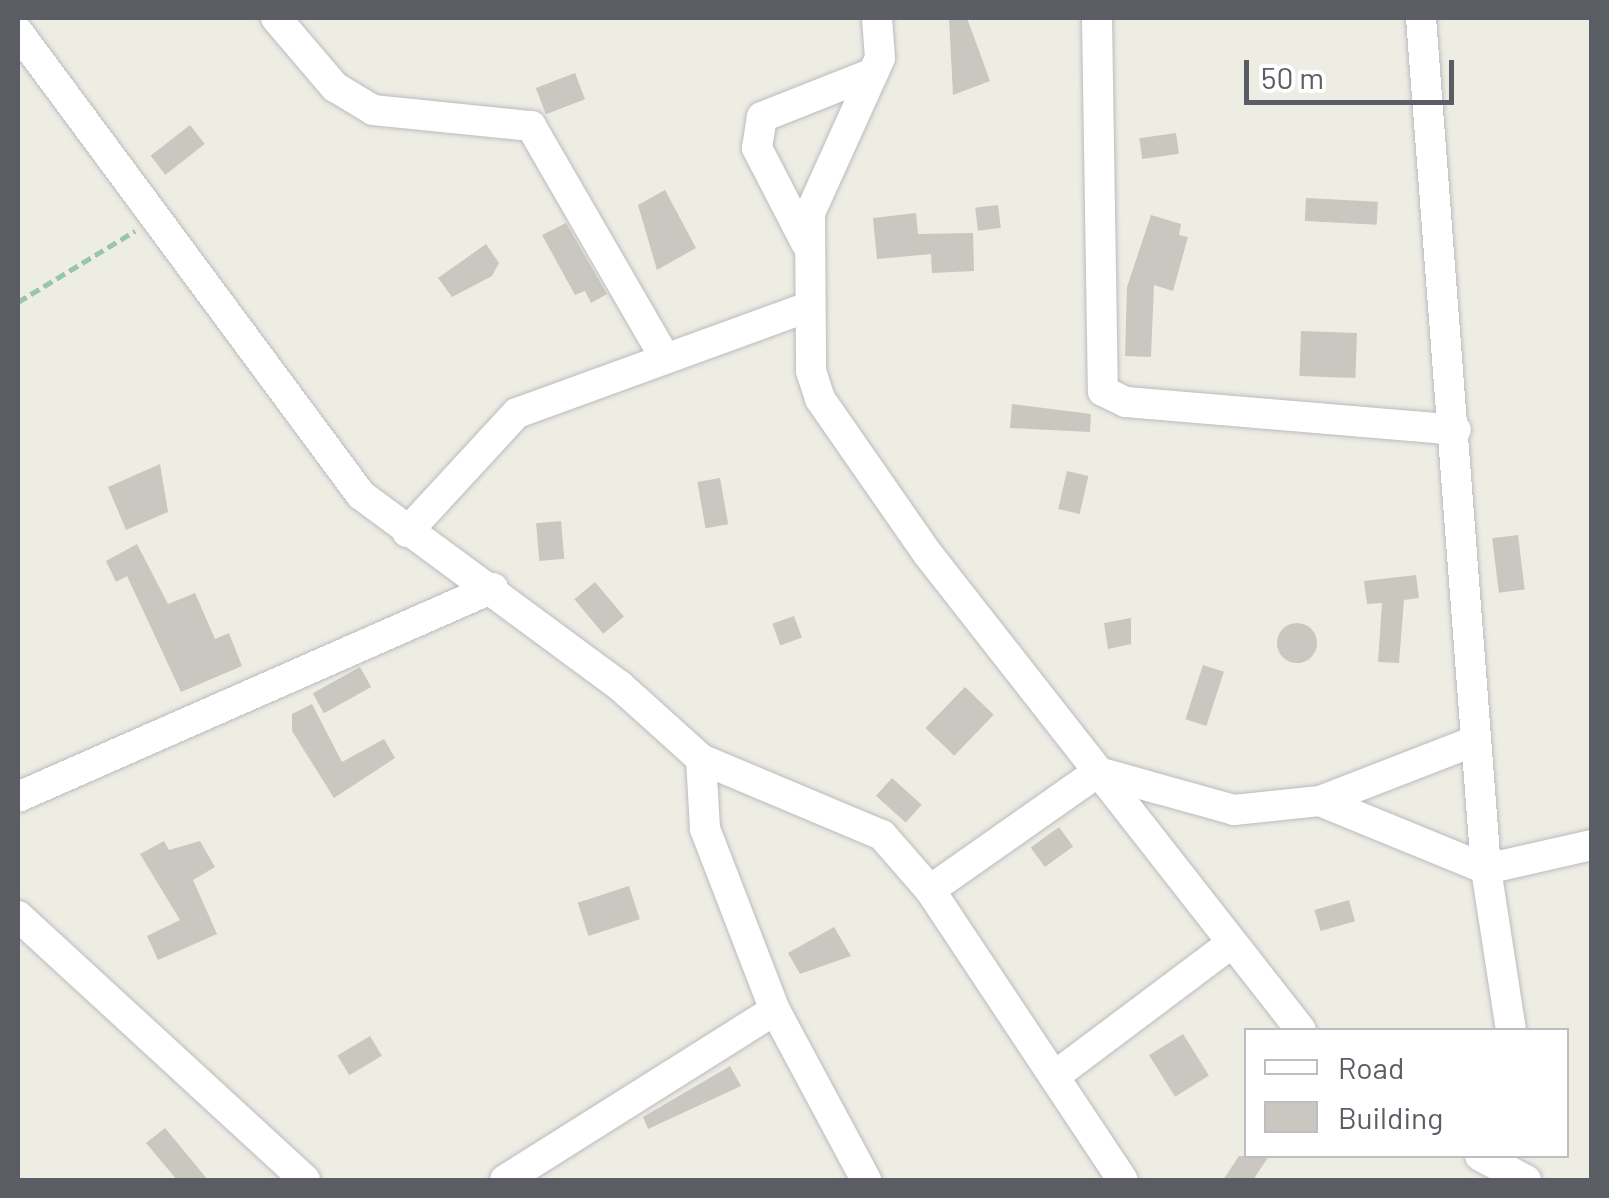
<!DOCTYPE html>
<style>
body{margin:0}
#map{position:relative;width:1609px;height:1198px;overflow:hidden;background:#eeede3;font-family:Barlow,sans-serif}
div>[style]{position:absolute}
.building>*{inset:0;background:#c9c7c0;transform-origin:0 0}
.round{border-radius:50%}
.path>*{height:5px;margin-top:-2.5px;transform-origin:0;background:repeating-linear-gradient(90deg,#98c6ad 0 10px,transparent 0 15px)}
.roads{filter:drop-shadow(0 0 2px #babbc2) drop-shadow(0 0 2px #babbc2)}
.street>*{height:30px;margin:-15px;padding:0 15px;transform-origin:15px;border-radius:15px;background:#fff}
span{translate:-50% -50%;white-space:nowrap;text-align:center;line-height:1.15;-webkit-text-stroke:9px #fff;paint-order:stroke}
.frame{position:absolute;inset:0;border:20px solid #5b5d64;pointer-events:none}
.legend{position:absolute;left:1244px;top:1028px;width:325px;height:130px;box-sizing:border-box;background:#fff;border:2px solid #bdbec1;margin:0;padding:12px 18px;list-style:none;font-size:30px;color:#5b5d64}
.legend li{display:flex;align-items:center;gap:20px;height:50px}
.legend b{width:50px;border:2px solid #bdbec1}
.scale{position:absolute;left:1244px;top:60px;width:210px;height:45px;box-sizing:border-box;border:5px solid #5b5d64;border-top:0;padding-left:12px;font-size:30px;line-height:35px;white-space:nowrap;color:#5b5d64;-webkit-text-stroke:8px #fff;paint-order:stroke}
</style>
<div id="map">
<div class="building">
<i style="clip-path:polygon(949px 18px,967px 18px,990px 81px,953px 95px)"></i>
<i style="left:575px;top:73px;width:28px;height:42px;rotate:69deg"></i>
<i style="left:190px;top:125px;width:24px;height:50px;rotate:52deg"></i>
<i style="left:1176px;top:133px;width:21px;height:37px;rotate:82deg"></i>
<i style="clip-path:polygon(665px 190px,696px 248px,657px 270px,638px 205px)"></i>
<i style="left:1306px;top:198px;width:72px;height:23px;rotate:3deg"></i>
<i style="left:998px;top:205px;width:23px;height:23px;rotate:83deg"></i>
<i style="clip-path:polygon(916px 213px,918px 234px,973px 233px,974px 271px,932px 273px,931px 254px,877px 259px,873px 218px)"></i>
<i style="clip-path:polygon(1151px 215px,1181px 224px,1179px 235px,1188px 237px,1173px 291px,1154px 285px,1151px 357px,1125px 356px,1127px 287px)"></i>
<i style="clip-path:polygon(566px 223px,607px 294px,591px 303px,585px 291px,575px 295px,542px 235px)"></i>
<i style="clip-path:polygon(486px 244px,499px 263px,492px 276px,452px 297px,438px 278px)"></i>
<i style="left:1301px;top:331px;width:56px;height:45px;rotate:2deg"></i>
<i style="clip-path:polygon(1012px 404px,1091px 414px,1090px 432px,1010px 428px)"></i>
<i style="clip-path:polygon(160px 464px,168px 512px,126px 530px,108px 487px)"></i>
<i style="left:1067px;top:471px;width:22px;height:39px;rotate:13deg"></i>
<i style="left:720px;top:478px;width:47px;height:23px;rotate:80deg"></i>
<i style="left:561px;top:521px;width:38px;height:25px;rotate:85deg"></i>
<i style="left:1518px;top:535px;width:55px;height:26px;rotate:83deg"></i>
<i style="clip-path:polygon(137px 544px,168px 604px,195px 593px,215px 639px,229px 633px,242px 666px,181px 692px,127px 576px,116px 582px,106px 561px)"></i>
<i style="clip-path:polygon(1416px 575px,1419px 598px,1404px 600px,1399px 663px,1378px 662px,1382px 603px,1367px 604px,1364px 581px)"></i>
<i style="left:595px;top:582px;width:45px;height:27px;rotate:50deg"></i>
<i style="left:794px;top:616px;width:23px;height:23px;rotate:70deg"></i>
<i style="clip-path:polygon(1131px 618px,1131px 644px,1108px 649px,1104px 623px)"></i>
<i class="round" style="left:1277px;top:623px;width:40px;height:40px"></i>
<i style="left:1203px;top:665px;width:22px;height:57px;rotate:18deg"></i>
<i style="left:360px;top:667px;width:23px;height:54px;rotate:61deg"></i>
<i style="left:965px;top:687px;width:40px;height:57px;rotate:44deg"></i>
<i style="clip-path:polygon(312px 704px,342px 762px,384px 739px,395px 758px,334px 798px,292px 731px,292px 714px)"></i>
<i style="left:892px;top:778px;width:40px;height:24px;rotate:42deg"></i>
<i style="left:1059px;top:827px;width:24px;height:35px;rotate:54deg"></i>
<i style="clip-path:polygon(164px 841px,169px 850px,200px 841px,215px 867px,193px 880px,217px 934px,158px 960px,147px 936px,180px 920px,140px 854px)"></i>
<i style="left:629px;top:886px;width:35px;height:54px;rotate:72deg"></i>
<i style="left:1349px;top:900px;width:22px;height:36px;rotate:74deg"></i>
<i style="clip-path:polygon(834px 927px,851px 956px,800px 974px,788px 953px)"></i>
<i style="left:1183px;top:1034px;width:49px;height:40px;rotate:58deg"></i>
<i style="left:370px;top:1036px;width:23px;height:38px;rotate:59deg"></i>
<i style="clip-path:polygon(730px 1066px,741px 1086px,648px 1129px,643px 1117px)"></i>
<i style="clip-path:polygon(165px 1128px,208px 1180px,177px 1180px,146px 1143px)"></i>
<i style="clip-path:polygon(1239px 1156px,1269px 1156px,1253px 1180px,1223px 1180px)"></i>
</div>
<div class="path">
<i style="left:18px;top:302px;width:137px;rotate:-31.3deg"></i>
</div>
<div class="roads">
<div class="street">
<i style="left:276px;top:18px;width:91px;rotate:49.5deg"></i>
<i style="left:335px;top:87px;width:44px;rotate:31.2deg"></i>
<i style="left:373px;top:110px;width:159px;rotate:5.8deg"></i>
<i style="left:531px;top:126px;width:268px;rotate:60deg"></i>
<i style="left:877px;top:18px;width:40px;rotate:85.7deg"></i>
<i style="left:880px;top:58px;width:170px;rotate:114.3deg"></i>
<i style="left:810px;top:213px;width:158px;rotate:89.6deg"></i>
<i style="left:811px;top:371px;width:29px;rotate:72deg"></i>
<i style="left:820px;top:399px;width:188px;rotate:55.2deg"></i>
<i style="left:927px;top:553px;width:606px;rotate:51.9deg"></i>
<i style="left:1097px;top:18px;width:373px;rotate:89.1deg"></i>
<i style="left:1103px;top:391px;width:25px;rotate:26deg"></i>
<i style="left:1126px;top:402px;width:331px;rotate:4.8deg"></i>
<i style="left:1421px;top:18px;width:853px;rotate:85.63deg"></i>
<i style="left:1486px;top:869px;width:163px;rotate:81.2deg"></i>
<i style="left:18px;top:32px;width:576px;rotate:53.47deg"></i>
<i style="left:361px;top:495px;width:322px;rotate:36.4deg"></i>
<i style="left:620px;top:686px;width:109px;rotate:42deg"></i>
<i style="left:701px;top:759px;width:196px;rotate:22.8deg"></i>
<i style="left:882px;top:835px;width:73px;rotate:48.9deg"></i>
<i style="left:930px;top:890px;width:348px;rotate:56.4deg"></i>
<i style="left:806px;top:243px;width:107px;rotate:-117.3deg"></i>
<i style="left:757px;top:148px;width:31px;rotate:-81deg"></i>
<i style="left:762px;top:117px;width:119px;rotate:-21.6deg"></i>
<i style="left:407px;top:532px;width:162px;rotate:-47.3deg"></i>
<i style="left:517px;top:413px;width:311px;rotate:-20deg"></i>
<i style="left:701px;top:759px;width:70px;rotate:86.7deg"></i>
<i style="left:705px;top:829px;width:194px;rotate:68.9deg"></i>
<i style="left:775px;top:1010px;width:193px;rotate:61.8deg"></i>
<i style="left:1098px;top:772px;width:141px;rotate:15.6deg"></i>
<i style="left:1234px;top:810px;width:86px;rotate:-6deg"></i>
<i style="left:1320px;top:801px;width:179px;rotate:22.3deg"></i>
<i style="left:1486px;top:869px;width:109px;rotate:-12.8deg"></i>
<i style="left:18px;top:797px;width:519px;rotate:-23.75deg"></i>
<i style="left:1320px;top:801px;width:166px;rotate:-21.2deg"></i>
<i style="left:930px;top:890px;width:205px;rotate:-35.1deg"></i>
<i style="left:18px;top:916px;width:390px;rotate:42.6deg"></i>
<i style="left:1056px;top:1075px;width:220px;rotate:-36.9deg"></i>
<i style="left:1480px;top:1156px;width:52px;rotate:27.6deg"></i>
<i style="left:505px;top:1180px;width:319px;rotate:-32.2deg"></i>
</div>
</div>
<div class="frame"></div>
<ul class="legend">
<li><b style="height:12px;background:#fff"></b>Road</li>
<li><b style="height:28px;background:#c9c7c0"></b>Building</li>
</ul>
<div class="scale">50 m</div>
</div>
